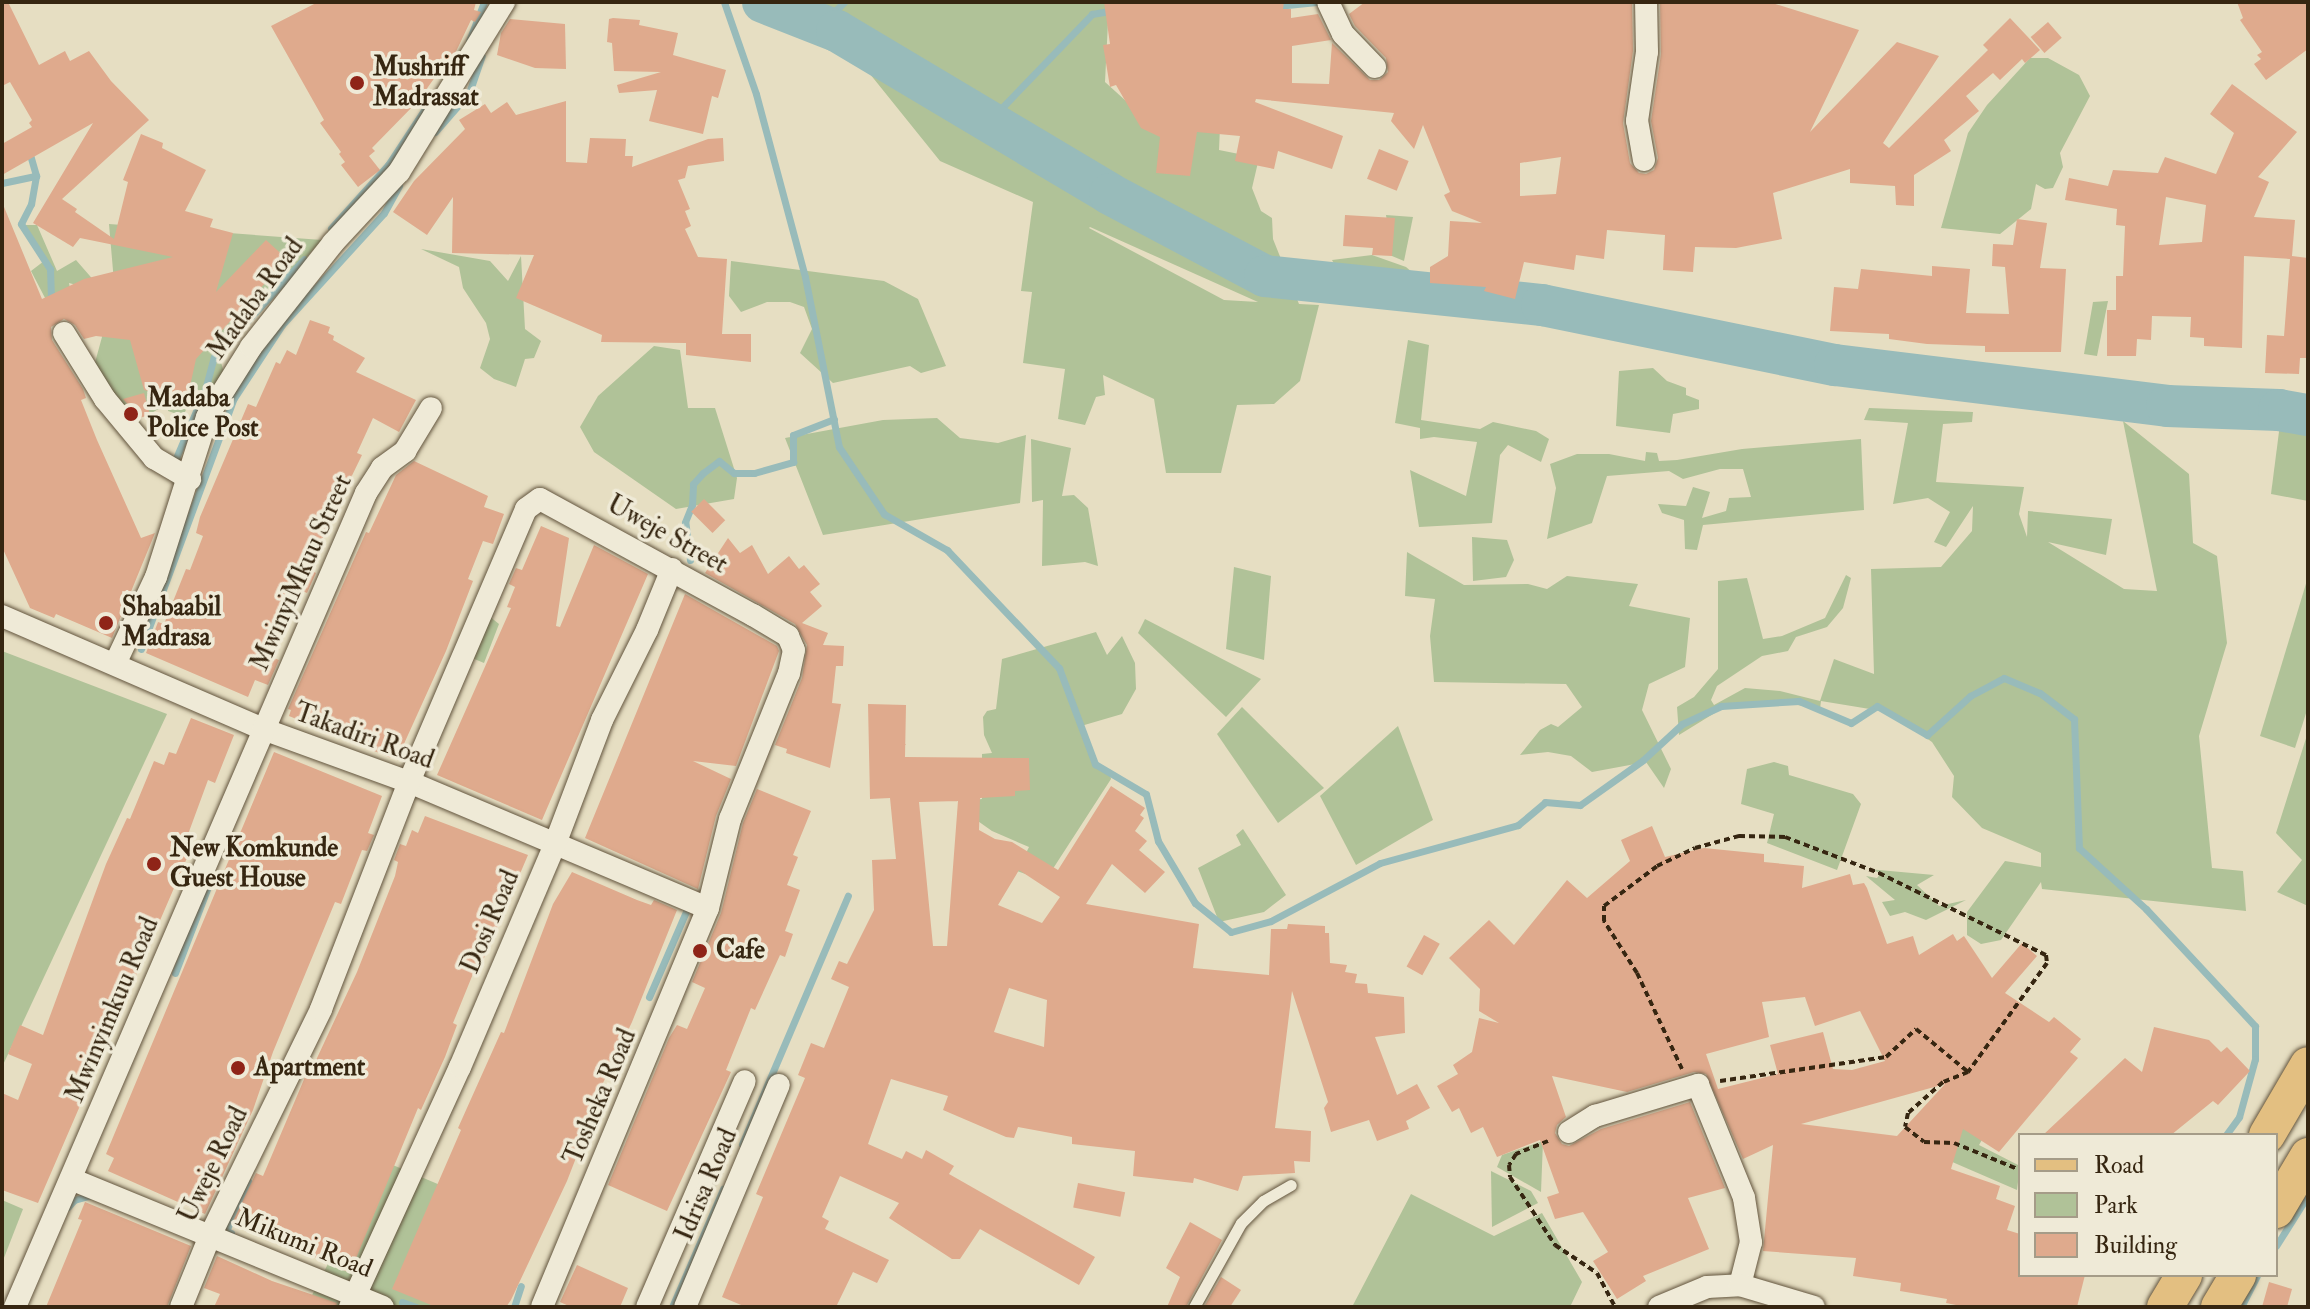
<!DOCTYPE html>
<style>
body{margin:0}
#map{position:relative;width:2310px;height:1309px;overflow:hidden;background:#e6dec2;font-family:"IM FELL Double Pica",serif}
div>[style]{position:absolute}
.green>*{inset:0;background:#b0c298}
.stream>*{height:7px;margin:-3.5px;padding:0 3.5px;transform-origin:3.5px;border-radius:3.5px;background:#98bbba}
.river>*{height:42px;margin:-21px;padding:0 21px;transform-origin:21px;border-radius:21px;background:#98bbba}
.building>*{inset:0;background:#dfaa8d;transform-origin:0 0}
.path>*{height:4px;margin-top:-2px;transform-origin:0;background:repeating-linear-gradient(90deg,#362611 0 6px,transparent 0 10px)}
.roads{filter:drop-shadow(0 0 2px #62543d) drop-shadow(0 0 2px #62543d)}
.lane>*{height:11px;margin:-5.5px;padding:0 5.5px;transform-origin:5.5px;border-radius:5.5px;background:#efead7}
.street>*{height:22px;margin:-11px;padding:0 11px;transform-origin:11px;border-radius:11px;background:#efead7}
.primary>*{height:36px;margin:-18px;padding:0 18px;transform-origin:18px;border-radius:18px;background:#e3bf81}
.dots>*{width:22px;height:22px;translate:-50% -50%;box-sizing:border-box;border:4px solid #efead7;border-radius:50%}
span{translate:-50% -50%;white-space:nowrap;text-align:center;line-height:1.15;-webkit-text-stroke:7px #efead7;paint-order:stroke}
.poi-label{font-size:26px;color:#362611;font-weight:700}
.left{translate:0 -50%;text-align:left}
.street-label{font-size:26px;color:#362611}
.frame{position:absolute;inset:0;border:4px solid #362611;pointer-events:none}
.legend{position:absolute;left:2018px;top:1133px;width:260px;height:144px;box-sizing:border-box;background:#efead7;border:2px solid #a59c88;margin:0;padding:10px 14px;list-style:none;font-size:24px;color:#362611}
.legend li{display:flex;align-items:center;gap:16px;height:40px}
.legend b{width:40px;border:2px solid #a59c88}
</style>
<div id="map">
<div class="green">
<i style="clip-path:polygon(evenodd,812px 2px,1109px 2px,1105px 82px,1137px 111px,1180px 135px,1220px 127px,1219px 150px,1259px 158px,1252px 188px,1261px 211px,1272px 218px,1273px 239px,1299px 304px,1319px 305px,1300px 381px,1274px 404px,1237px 405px,1221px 473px,1166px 473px,1154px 399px,1103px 375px,1105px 395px,1096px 397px,1085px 425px,1058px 419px,1065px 369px,1023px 363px,1032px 292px,1021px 291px,1033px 202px,940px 161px,812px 2px,1089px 228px,1090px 227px,1258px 302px,1224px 300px,1089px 228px)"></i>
<i style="clip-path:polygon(2030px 58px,2048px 58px,2079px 75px,2090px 96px,2060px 153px,2063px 167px,2053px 188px,2045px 189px,2036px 184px,2031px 209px,2000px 234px,1941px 228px,1968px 133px,1987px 105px)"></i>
<i style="clip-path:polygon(1386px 215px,1413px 217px,1404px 261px,1392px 256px)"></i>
<i style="clip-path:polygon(109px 224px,322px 240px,219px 355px,224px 373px,206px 394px,196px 389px,183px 416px,168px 411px,169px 403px,148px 415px,102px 403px,91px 377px,102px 337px,103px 292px,69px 283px,75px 315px,56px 319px,31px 271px,44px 261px,18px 225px,37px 225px,57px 271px,76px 260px,103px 291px,114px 282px)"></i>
<i style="clip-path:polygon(421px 249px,490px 261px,508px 281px,521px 256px,525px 329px,541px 341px,534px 358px,525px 359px,516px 387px,494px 379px,480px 368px,490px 339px,486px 323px,463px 288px,459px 267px)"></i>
<i style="clip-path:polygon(1372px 255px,1406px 267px,1433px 290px,1409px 296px,1345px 284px,1332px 260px)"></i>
<i style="clip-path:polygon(731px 261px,884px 281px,918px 299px,946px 366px,921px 373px,910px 366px,833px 383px,800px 353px,812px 329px,804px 307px,790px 302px,767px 302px,741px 312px,729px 296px)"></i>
<i style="clip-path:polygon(2108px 301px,2097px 356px,2084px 354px,2093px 302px)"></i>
<i style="clip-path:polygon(1408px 340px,1429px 345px,1421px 420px,1480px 429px,1493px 422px,1536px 431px,1549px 439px,1541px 462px,1508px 445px,1500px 455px,1492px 523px,1419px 527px,1410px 470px,1466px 496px,1477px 442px,1434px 437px,1420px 439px,1420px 428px,1395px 423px)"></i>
<i style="clip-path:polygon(654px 346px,680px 350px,688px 408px,715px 408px,737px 478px,734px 499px,676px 509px,594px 452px,580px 427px,598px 396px)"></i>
<i style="clip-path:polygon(1653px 368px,1667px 381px,1686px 388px,1686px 395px,1699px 400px,1699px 409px,1673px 414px,1670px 433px,1616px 426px,1619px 371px)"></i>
<i style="clip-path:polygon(1869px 408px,1973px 412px,1972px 422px,1943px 424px,1936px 482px,2024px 487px,2019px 514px,2027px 537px,2028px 511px,2112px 519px,2106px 555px,2048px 542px,2124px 589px,2157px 591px,2123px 421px,2189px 474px,2193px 543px,2217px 556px,2227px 643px,2199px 736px,2212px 868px,2243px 871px,2246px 911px,2042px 889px,2041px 882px,2001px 940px,1981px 944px,1967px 935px,1967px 912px,2005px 861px,2041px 867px,2041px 853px,1982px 828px,1952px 797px,1954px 776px,1932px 742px,1888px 712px,1821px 701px,1820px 709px,1781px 702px,1726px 706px,1679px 735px,1677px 707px,1694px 697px,1718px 669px,1718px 581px,1747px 578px,1763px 639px,1782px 636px,1825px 618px,1846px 575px,1851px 578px,1843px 608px,1827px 627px,1796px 637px,1788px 651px,1762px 656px,1717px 686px,1711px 700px,1714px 705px,1745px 688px,1780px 691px,1820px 701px,1834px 659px,1874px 674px,1871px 569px,1941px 567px,1972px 531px,1973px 506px,1946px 547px,1934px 542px,1950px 512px,1928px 498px,1893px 504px,1908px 423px,1864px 420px)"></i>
<i style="clip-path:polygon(937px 418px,960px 438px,998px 443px,1026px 435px,1020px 503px,823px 535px,785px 438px,883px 420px)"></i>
<i style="clip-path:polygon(2280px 424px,2308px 428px,2308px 501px,2271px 494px)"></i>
<i style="clip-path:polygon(1031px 439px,1071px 448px,1062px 496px,1074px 495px,1088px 508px,1098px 566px,1085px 562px,1042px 566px,1043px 500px,1032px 502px)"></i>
<i style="clip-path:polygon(1861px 439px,1864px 510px,1703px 525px,1697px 550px,1685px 549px,1684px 520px,1662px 513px,1658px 504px,1686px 506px,1693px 487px,1710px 492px,1702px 518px,1726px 511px,1729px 498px,1751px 497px,1743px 469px,1720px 469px,1683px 479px,1669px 471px,1607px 476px,1592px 523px,1547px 539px,1556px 488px,1550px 464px,1577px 454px,1609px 454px,1645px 461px,1646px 452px,1657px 453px,1659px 461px,1677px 460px,1742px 449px)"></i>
<i style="clip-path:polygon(1472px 537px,1507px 540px,1514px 560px,1506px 577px,1473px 581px)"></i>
<i style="clip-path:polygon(1407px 552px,1464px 585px,1528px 584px,1547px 589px,1567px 576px,1638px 584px,1629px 606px,1690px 618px,1685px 667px,1649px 684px,1642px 710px,1671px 769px,1664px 788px,1646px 762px,1592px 772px,1571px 756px,1548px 752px,1520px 755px,1540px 730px,1551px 724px,1558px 727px,1582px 707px,1566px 684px,1434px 682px,1430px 636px,1435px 599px,1405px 596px)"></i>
<i style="clip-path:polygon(1234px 567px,1271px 576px,1264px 660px,1226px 649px)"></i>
<i style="clip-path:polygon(2308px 577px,2308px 707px,2295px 748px,2260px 736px)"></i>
<i style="clip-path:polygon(484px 612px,499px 624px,484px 663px,472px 658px)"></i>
<i style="clip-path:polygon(1145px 619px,1261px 679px,1226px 717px,1138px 633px)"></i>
<i style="clip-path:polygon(1096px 632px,1107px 655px,1122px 636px,1135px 663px,1136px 689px,1122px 714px,1081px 726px,1094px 763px,1110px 774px,1111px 779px,1045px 881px,1017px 871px,1029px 847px,992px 831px,975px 819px,967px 801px,982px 799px,982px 754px,992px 753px,984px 735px,983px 717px,987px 711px,996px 709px,1002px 659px)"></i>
<i style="clip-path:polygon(2px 651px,167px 714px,2px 1067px)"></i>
<i style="clip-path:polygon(1242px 707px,1324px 788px,1278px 823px,1217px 734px)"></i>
<i style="clip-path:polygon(1398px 726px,1433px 820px,1356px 865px,1320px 796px)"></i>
<i style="clip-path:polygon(2308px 732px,2308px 906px,2277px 892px,2302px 860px,2276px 833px)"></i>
<i style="clip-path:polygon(1774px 762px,1788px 766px,1789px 775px,1853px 794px,1861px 804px,1837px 870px,1767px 843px,1774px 814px,1741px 804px,1747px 769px)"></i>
<i style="clip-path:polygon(1243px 829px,1286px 895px,1264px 912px,1219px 922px,1198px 868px,1241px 845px,1236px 835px)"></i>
<i style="clip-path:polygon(1868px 869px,1934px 875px,1917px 885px,1939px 906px,1966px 900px,1926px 920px,1905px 912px,1890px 916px,1882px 902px,1895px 900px,1866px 876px,1877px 878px,1881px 873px)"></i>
<i style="clip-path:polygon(1997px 1114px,1979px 1145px,2020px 1166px,2017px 1190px,1950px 1161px,1906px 1133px)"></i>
<i style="clip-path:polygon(1543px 1141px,1541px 1192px,1497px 1167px,1502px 1155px)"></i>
<i style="clip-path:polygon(381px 1160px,466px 1196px,458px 1260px,433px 1307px,306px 1307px)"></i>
<i style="clip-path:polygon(1491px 1171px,1531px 1191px,1538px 1203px,1492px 1227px)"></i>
<i style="clip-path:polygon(1411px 1194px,1494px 1236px,1542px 1213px,1582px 1282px,1570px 1307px,1352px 1307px)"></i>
<i style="clip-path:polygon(2px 1200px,23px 1209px,2px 1263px)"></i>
</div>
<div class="stream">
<i style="left:724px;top:2px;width:97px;rotate:70.8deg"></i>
<i style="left:756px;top:94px;width:189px;rotate:75deg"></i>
<i style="left:805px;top:277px;width:173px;rotate:78.7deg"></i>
<i style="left:839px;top:447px;width:81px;rotate:56.1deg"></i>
<i style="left:884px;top:514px;width:73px;rotate:29.7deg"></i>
<i style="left:947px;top:550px;width:163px;rotate:46.5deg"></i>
<i style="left:1059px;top:668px;width:103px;rotate:69.4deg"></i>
<i style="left:1095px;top:764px;width:59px;rotate:30.5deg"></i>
<i style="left:1146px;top:794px;width:49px;rotate:75.7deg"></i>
<i style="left:1158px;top:841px;width:72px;rotate:59.2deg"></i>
<i style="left:1195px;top:903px;width:46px;rotate:38.9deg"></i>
<i style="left:1231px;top:932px;width:41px;rotate:-15.4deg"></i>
<i style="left:1271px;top:921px;width:123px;rotate:-28deg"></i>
<i style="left:1380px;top:863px;width:143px;rotate:-15.4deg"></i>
<i style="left:1518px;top:825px;width:35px;rotate:-40deg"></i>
<i style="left:1545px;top:802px;width:35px;rotate:5deg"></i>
<i style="left:1580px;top:805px;width:77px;rotate:-35.5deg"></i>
<i style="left:1643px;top:760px;width:53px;rotate:-42.7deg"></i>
<i style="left:1682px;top:724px;width:43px;rotate:-24.8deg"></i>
<i style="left:1721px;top:706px;width:78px;rotate:-3.7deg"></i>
<i style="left:1799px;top:701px;width:56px;rotate:22.9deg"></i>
<i style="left:1851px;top:723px;width:31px;rotate:-33deg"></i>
<i style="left:1877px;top:706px;width:58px;rotate:30.1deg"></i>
<i style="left:1927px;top:735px;width:58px;rotate:-42.2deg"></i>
<i style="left:1970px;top:696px;width:38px;rotate:-28deg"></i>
<i style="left:2004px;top:678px;width:39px;rotate:23deg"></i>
<i style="left:2040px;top:693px;width:43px;rotate:37.4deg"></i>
<i style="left:2074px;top:719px;width:129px;rotate:87.8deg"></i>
<i style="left:2079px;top:848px;width:91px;rotate:42.3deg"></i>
<i style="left:2146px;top:909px;width:160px;rotate:47deg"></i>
<i style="left:2255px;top:1026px;width:33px;rotate:90deg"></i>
<i style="left:2255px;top:1059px;width:60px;rotate:105.4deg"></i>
<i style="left:2239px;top:1117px;width:22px;rotate:126deg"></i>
<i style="left:1277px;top:6px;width:40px;rotate:-5.7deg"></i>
<i style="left:821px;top:25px;width:33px;rotate:-45deg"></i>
<i style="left:469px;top:41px;width:42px;rotate:-69deg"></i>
<i style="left:990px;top:120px;width:147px;rotate:-46.1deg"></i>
<i style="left:1092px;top:14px;width:22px;rotate:-10deg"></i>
<i style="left:435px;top:132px;width:52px;rotate:-48.9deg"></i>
<i style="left:469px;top:93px;width:39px;rotate:-71deg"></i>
<i style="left:29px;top:151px;width:26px;rotate:74deg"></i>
<i style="left:36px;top:176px;width:28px;rotate:100deg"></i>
<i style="left:31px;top:204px;width:22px;rotate:117deg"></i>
<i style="left:21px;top:224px;width:54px;rotate:57.2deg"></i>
<i style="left:50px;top:269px;width:33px;rotate:88deg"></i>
<i style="left:2px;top:183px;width:35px;rotate:-12deg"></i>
<i style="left:331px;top:228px;width:85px;rotate:-47.9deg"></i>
<i style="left:388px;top:165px;width:80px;rotate:-56.7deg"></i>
<i style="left:176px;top:458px;width:74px;rotate:-66.9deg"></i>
<i style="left:205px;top:390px;width:34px;rotate:-75deg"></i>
<i style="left:214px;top:357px;width:133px;rotate:-47.4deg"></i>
<i style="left:690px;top:560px;width:38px;rotate:-97deg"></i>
<i style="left:685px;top:522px;width:18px;rotate:-68deg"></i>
<i style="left:692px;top:505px;width:21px;rotate:-87deg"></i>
<i style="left:693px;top:484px;width:15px;rotate:-48deg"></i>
<i style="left:703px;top:473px;width:20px;rotate:-37deg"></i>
<i style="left:719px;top:461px;width:19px;rotate:39deg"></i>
<i style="left:734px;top:473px;width:20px"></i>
<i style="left:754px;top:473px;width:41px;rotate:-15.8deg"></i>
<i style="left:793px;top:462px;width:27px;rotate:-90deg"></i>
<i style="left:793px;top:435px;width:44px;rotate:-21.3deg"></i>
<i style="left:141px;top:649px;width:268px;rotate:-69.7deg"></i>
<i style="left:234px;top:398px;width:87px;rotate:-56.7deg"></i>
<i style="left:282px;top:325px;width:151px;rotate:-47.7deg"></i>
<i style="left:384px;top:213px;width:31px;rotate:-61deg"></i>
<i style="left:175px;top:973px;width:90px;rotate:-69.1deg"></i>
<i style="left:649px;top:997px;width:98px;rotate:-66.6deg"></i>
<i style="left:688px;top:907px;width:3px;rotate:-162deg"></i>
<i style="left:742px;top:1144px;width:270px;rotate:-66.9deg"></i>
<i style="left:68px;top:1207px;width:9px;rotate:-49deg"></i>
<i style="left:74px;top:1200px;width:18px;rotate:-16deg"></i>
<i style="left:231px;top:1233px;width:5px;rotate:-158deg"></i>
<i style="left:226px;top:1231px;width:54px;rotate:-65.8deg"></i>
<i style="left:2276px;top:1246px;width:60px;rotate:-57.9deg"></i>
<i style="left:402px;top:1302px;width:15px;rotate:20deg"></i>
<i style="left:514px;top:1307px;width:22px;rotate:-72deg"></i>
<i style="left:672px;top:1307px;width:129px;rotate:-66.6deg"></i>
<i style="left:2241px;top:1307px;width:36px;rotate:-63deg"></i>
</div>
<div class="river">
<i style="left:763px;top:2px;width:79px;rotate:21.4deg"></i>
<i style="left:837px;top:31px;width:318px;rotate:30.8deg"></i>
<i style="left:1110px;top:194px;width:175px;rotate:27.9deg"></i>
<i style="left:1265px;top:276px;width:279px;rotate:6deg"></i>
<i style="left:1542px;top:305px;width:299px;rotate:11.6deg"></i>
<i style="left:1835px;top:365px;width:335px;rotate:7deg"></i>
<i style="left:2167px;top:406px;width:112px;rotate:2deg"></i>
<i style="left:2279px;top:410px;width:29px;rotate:10deg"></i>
</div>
<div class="building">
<i style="clip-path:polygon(2px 2px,8px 2px,39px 65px,65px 51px,70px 61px,89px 51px,111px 81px,149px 120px,62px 199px,77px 209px,75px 212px,114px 239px,128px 182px,123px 180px,141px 134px,163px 143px,162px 148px,206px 170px,185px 211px,213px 219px,210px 227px,233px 233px,216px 292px,266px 240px,287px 259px,196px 359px,187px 400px,144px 390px,130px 340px,96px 336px,84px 339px,75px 325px,64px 319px,51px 327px,52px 340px,83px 389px,86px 398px,81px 400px,97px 440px,141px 538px,155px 533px,112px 638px,56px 614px,54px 618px,30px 608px,2px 547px,2px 202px,42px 299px,84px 279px,173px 257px,80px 238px,73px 247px,33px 223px,93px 123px,2px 175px,2px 144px,32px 127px,29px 123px,32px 120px,10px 82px,2px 86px)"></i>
<i style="clip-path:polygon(318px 2px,476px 2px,474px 10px,481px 12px,475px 22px,471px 20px,452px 60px,448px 59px,418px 101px,372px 148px,375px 151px,369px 156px,380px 170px,358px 187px,341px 165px,345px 162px,339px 154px,341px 152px,320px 123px,324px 120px,271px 26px)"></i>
<i style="clip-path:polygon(evenodd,1104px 2px,1284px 2px,1283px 9px,1291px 9px,1291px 18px,1318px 14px,1331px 40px,1292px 46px,1292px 83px,1329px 84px,1332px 43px,1370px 80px,1379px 80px,1388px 72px,1386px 58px,1355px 26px,1349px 14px,1365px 2px,1632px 2px,1633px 51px,1623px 123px,1630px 163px,1639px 173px,1646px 174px,1654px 170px,1658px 158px,1651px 121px,1661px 54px,1660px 2px,1769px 2px,1859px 30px,1810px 132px,1897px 42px,1939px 56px,1883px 143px,1889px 148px,1988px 50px,1983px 45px,2010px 18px,2040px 50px,2025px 63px,2022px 59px,2000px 80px,1993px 73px,1966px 96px,1979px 111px,1944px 140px,1951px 151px,1914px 175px,1914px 206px,1896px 205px,1895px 186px,1850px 183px,1850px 169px,1773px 193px,1782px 239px,1736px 248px,1695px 247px,1693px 272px,1663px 270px,1665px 235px,1607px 230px,1604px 259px,1576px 255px,1574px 270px,1524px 262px,1515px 299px,1484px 291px,1486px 287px,1430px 283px,1430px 267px,1448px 256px,1450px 221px,1482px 223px,1452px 211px,1444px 195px,1450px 192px,1423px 125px,1414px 149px,1391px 121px,1394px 113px,1256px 99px,1255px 102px,1343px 136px,1332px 169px,1278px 151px,1274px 169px,1235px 161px,1240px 136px,1197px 132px,1190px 176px,1156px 173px,1160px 137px,1141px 128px,1116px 85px,1110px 87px,1103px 45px,1110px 44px,1104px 2px,1561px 157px,1556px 194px,1520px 196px,1520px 163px,1561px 157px)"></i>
<i style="clip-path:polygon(2237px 2px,2308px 2px,2308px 49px,2266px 80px,2254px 64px,2261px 59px,2257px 55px,2262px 52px,2240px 20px,2243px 18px)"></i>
<i style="clip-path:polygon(613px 18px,640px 20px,639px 25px,678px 33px,673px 55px,726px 70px,718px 98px,712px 96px,703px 134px,649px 121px,657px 90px,619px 93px,617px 85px,661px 72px,614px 71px,612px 43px,607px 42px,609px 19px)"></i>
<i style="clip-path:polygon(510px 19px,565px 24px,566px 69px,535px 68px,497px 55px,501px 33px)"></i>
<i style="left:2048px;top:22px;width:21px;height:23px;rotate:49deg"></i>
<i style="clip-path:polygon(evenodd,2232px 84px,2297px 132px,2258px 177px,2269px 182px,2254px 217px,2295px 220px,2292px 256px,2308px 258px,2308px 358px,2300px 358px,2299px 374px,2265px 373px,2267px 335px,2284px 336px,2290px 259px,2244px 256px,2242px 348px,2204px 346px,2204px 338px,2190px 337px,2191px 317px,2152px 316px,2151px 340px,2137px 339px,2136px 356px,2107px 356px,2107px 310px,2116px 310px,2116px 276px,2123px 276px,2125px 226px,2116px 225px,2117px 209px,2065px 200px,2069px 178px,2108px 186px,2113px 170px,2158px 173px,2165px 157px,2216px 174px,2234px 133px,2210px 114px,2232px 84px,2166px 197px,2206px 205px,2202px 242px,2159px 245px,2166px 197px)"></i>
<i style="clip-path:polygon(566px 101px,566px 162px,587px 163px,590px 138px,626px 139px,625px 156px,633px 156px,632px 167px,708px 139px,723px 138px,724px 161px,688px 166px,685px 178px,678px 180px,690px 209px,685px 211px,691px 226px,685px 229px,698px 257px,727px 259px,722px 334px,751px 334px,751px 362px,686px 355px,686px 343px,601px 342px,602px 335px,516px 298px,534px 255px,452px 253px,453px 197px,427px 235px,393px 212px,414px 181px,465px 129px,459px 120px,485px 104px,491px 113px,507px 102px,516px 115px)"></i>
<i style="left:1379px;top:149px;width:32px;height:32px;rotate:22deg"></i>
<i style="clip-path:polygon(1345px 215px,1395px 218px,1392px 256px,1372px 255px,1373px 248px,1343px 246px)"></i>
<i style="clip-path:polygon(2017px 219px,2047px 223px,2040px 268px,2066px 269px,2061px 352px,1985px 352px,1985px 346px,1927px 344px,1889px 339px,1889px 334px,1830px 331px,1834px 287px,1858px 289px,1861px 269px,1932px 276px,1932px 266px,1970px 269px,1966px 313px,2009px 314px,2005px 267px,1992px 266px,1993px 244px,2013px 245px)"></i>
<i style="clip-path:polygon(310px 320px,330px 327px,328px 333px,334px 336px,333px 340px,365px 358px,356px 372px,416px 400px,399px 432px,373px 418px,357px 453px,362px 455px,327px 527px,311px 570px,316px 573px,307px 593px,298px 589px,271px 657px,279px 660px,268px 685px,255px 680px,248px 697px,146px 653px,158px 622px,164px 624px,186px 569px,190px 570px,203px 536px,196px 533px,200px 517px,248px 404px,256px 407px,276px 362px,280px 364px,287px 350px,296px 355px)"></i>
<i style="clip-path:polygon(144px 393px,150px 415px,139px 418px,123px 399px)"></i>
<i style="clip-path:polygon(414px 461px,488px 496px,484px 507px,504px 514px,493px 544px,483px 541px,468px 579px,473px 581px,446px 651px,403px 746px,397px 744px,391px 758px,289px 716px,291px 710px,288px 709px,366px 532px,369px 533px,396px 475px)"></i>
<i style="left:704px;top:499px;width:30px;height:18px;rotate:45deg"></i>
<i style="clip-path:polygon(541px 526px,569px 538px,556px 626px,560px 627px,594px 545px,648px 574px,542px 820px,437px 775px,511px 608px,507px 607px,515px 587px,509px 584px,516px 568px,522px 570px)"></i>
<i style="clip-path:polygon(728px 538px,740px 553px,752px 545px,768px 574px,789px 556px,799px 569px,804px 565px,820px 584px,810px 592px,822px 606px,802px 623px,828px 633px,823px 645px,844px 646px,843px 666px,836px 666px,832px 703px,841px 704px,830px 768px,786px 753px,787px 749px,775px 745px,802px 678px,807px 645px,795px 624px,705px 573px)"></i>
<i style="clip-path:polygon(685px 594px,777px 646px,779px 651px,736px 766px,693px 761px,731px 779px,716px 816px,698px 889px,585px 838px)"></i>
<i style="clip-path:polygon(evenodd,868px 704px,906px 705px,905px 757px,1029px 758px,1030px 790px,1015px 791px,1015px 796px,980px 798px,979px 830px,995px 839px,1012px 842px,1058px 870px,1111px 786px,1145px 808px,1140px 815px,1144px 818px,1135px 831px,1147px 841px,1139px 850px,1165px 872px,1145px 893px,1112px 864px,1086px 904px,1199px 924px,1193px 968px,1269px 975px,1271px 929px,1287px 929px,1288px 924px,1325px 926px,1325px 933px,1329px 933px,1330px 963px,1347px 965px,1345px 972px,1357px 974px,1355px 983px,1367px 984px,1368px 993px,1404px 997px,1405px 1033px,1375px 1037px,1397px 1095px,1417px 1084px,1430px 1108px,1406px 1121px,1409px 1129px,1377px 1141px,1369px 1120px,1331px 1132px,1324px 1108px,1328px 1102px,1292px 991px,1275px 1128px,1311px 1131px,1310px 1162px,1294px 1161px,1295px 1173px,1243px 1176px,1238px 1191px,1194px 1178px,1193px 1183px,1133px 1176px,1135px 1151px,1072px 1144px,1072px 1137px,1018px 1127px,1014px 1138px,1006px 1137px,943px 1110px,948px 1096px,891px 1079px,868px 1144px,902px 1159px,906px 1151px,922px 1159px,926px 1150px,954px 1166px,949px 1174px,1095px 1257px,1079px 1285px,980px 1229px,960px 1259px,952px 1259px,889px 1218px,899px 1203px,840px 1176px,822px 1217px,829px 1221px,825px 1229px,889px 1260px,877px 1283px,853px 1272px,836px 1307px,746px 1307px,722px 1297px,763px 1197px,756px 1194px,805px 1078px,798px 1075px,811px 1043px,824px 1048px,849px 987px,831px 979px,839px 961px,847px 964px,874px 910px,872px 860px,896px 859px,890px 798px,870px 799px,868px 704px,958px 801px,947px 946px,933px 946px,919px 802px,958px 801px,868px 704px,1019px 870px,1060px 897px,1042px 923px,998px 905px,1019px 870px,868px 704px,1009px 988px,1047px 1000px,1044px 1047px,994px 1032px,1009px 988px)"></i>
<i style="clip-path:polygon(191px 718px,234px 735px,215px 783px,208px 780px,183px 848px,190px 851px,38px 1203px,2px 1190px,2px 1093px,18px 1100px,32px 1064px,8px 1054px,20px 1025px,43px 1035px,106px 864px,127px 818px,130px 819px,154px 761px,164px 765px,169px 752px,176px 754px)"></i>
<i style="clip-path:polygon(274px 752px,382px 796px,368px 833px,374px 835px,367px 851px,362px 850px,341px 904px,335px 902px,273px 1052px,253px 1110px,205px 1214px,108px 1171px,114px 1158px,106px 1154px)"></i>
<i style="clip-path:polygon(757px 789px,811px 811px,793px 855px,798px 857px,787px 885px,800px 890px,785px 931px,793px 934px,785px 957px,780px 955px,755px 1010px,751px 1008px,726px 1070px,731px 1072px,667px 1211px,608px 1185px,669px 1038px,677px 1025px,687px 1029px,705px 988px,692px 982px,721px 913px,743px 823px)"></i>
<i style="clip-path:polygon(425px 816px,528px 855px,481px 965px,477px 964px,453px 1023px,457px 1025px,445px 1057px,421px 1110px,418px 1108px,350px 1273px,233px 1221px,256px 1173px,263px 1176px,308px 1070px,311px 1071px,357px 972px,395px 876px,398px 862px,394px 860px,400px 844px,406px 846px,412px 830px,418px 833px)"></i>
<i style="clip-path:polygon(evenodd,1652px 826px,1665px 857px,1704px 848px,1764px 854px,1764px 862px,1804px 866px,1802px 888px,1850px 874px,1853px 885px,1864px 883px,1867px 888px,1887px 944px,1913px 936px,1919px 955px,1953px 934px,1957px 941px,1964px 936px,1992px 978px,2022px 943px,2037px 956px,2005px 993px,2049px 1022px,2054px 1017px,2081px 1039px,2070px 1052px,2078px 1058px,1999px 1152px,1963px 1129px,1951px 1169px,2000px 1186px,1996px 1199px,2015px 1206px,2007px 1230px,2020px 1234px,2020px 1275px,2085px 1275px,2077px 1307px,1966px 1307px,1946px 1303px,1947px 1299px,1900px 1291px,1901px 1283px,1853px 1276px,1856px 1258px,1763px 1251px,1773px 1145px,1743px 1159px,1706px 1074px,1694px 1072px,1627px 1092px,1552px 1076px,1566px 1117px,1557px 1125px,1555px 1133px,1562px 1144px,1569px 1146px,1601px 1129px,1690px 1102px,1725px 1188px,1688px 1198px,1709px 1249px,1643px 1276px,1646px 1281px,1617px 1299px,1593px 1261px,1608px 1252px,1583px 1212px,1555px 1219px,1547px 1197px,1559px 1193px,1540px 1140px,1497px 1157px,1483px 1127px,1471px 1133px,1459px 1108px,1452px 1112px,1437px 1086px,1458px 1074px,1453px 1065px,1472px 1052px,1479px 1018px,1499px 1023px,1479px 1011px,1480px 989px,1449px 958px,1489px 920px,1514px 945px,1567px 880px,1587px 898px,1630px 861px,1621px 840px,1652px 826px,1805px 997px,1815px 1026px,1860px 1011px,1885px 1061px,1852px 1070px,1833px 1069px,1823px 1032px,1770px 1045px,1778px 1074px,1718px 1089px,1706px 1054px,1769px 1037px,1762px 1002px,1805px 997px,1652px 826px,1945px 1084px,1897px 1136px,1801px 1124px,1945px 1084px)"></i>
<i style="clip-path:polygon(572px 872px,637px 900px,651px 905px,654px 900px,677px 910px,632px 1022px,583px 1125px,588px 1127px,567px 1181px,511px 1300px,506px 1307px,436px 1307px,392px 1289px,461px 1130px,458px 1128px,501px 1032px,504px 1033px,553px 904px)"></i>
<i style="left:1424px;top:935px;width:18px;height:36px;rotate:29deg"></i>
<i style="clip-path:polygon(2154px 1027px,2209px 1040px,2221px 1052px,2227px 1047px,2250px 1071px,2218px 1105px,2213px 1101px,2171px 1135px,2043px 1135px,2125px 1058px,2142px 1072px)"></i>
<i style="left:1078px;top:1183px;width:48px;height:25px;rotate:11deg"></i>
<i style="clip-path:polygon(85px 1202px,191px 1246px,167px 1307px,46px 1307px,82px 1220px,78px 1219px)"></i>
<i style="clip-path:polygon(1190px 1222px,1222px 1240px,1186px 1307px,1167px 1307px,1180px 1277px,1166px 1268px)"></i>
<i style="clip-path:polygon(217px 1256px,272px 1281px,337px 1303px,336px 1307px,214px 1307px,220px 1294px,204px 1288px)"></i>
<i style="clip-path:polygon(577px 1265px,628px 1288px,620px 1307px,571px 1307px,560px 1302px)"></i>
<i style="clip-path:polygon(1221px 1277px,1241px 1290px,1230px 1307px,1204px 1307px)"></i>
<i style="clip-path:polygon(2269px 1282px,2292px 1289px,2287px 1307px,2262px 1307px)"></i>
</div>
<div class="path">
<i style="left:1682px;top:1069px;width:106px;rotate:-115.1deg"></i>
<i style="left:1637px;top:973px;width:62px;rotate:-122.4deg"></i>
<i style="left:1604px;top:921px;width:15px;rotate:-90deg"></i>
<i style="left:1604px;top:906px;width:66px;rotate:-37deg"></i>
<i style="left:1657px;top:866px;width:42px;rotate:-25.3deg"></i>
<i style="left:1695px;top:848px;width:46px;rotate:-15.3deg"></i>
<i style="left:1739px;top:836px;width:46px;rotate:1.2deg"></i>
<i style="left:1785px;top:837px;width:101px;rotate:21deg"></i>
<i style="left:1879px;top:873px;width:186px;rotate:26.2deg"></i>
<i style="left:2046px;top:955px;width:8px;rotate:83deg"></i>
<i style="left:2047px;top:963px;width:135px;rotate:125.9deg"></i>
<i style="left:1968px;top:1072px;width:27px;rotate:158deg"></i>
<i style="left:1943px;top:1082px;width:47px;rotate:138.5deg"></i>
<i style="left:1908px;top:1113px;width:14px;rotate:102deg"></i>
<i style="left:1905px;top:1127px;width:24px;rotate:38deg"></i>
<i style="left:1924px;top:1142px;width:30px;rotate:2deg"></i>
<i style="left:1954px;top:1143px;width:71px;rotate:22.2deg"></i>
<i style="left:1720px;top:1081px;width:168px;rotate:-8.2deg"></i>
<i style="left:1886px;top:1057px;width:41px;rotate:-43deg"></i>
<i style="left:1916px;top:1029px;width:66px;rotate:39.5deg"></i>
<i style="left:1548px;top:1141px;width:35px;rotate:158deg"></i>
<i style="left:1516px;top:1154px;width:13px;rotate:122deg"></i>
<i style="left:1509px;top:1165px;width:12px;rotate:85deg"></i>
<i style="left:1510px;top:1177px;width:82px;rotate:56.5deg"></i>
<i style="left:1555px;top:1245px;width:50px;rotate:33.7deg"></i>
<i style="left:1597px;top:1273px;width:38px;rotate:62deg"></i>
</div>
<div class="roads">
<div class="lane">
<i style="left:1194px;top:1307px;width:96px;rotate:-60.8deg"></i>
<i style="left:1241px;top:1223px;width:31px;rotate:-45deg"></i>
<i style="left:1263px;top:1201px;width:32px;rotate:-30deg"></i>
</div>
<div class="street">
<i style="left:1328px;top:2px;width:35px;rotate:65deg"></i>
<i style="left:1343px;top:34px;width:46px;rotate:45.9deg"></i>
<i style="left:1644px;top:160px;width:40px;rotate:-100deg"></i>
<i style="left:1637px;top:121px;width:70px;rotate:-81.8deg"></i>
<i style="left:1647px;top:52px;width:50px;rotate:-91.1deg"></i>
<i style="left:64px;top:333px;width:78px;rotate:58.2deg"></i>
<i style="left:105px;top:399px;width:77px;rotate:50.3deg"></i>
<i style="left:154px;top:458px;width:42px;rotate:30.3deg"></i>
<i style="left:2px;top:616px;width:284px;rotate:23.4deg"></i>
<i style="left:263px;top:729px;width:155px;rotate:20deg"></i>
<i style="left:409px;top:782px;width:324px;rotate:22.9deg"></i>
<i style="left:115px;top:664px;width:96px;rotate:-64.8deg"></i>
<i style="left:156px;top:577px;width:168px;rotate:-72.3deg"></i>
<i style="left:207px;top:417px;width:83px;rotate:-57.8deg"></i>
<i style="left:251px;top:347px;width:132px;rotate:-51.7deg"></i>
<i style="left:333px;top:243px;width:97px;rotate:-47.1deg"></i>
<i style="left:399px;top:172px;width:200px;rotate:-58.3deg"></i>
<i style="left:1569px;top:1132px;width:31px;rotate:-32deg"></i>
<i style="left:1595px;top:1116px;width:108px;rotate:-16.8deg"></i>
<i style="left:1698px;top:1085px;width:122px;rotate:67.8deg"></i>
<i style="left:1744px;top:1198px;width:45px;rotate:81deg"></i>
<i style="left:1751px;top:1242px;width:44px;rotate:104.3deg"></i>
<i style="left:71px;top:1179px;width:337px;rotate:22.3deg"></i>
<i style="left:15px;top:1307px;width:886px;rotate:-66.67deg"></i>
<i style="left:366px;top:493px;width:30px;rotate:-57deg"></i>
<i style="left:382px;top:468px;width:29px;rotate:-36deg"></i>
<i style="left:405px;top:451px;width:50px;rotate:-58.8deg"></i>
<i style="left:181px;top:1307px;width:77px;rotate:-67.8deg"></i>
<i style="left:210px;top:1236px;width:253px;rotate:-63.9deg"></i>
<i style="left:321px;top:1009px;width:243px;rotate:-68.8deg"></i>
<i style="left:409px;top:782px;width:297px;rotate:-66.8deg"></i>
<i style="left:526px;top:509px;width:17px;rotate:-36deg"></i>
<i style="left:540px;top:499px;width:243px;rotate:28.6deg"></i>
<i style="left:753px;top:615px;width:41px;rotate:31deg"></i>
<i style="left:788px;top:636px;width:15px;rotate:67deg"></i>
<i style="left:794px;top:650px;width:24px;rotate:102deg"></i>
<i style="left:789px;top:673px;width:157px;rotate:112deg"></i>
<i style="left:730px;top:819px;width:92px;rotate:103.9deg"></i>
<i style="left:708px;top:908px;width:432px;rotate:112.6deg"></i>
<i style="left:350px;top:1307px;width:264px;rotate:-65.4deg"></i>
<i style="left:460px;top:1067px;width:242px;rotate:-66.9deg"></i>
<i style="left:555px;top:844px;width:133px;rotate:-69.2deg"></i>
<i style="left:602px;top:720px;width:101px;rotate:-63.4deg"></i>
<i style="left:647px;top:630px;width:66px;rotate:-67.7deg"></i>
<i style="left:647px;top:1307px;width:246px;rotate:-66.6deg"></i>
<i style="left:685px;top:1307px;width:241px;rotate:-67.1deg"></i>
<i style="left:1659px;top:1307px;width:52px;rotate:-22.6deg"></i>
<i style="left:1707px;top:1287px;width:33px;rotate:-3deg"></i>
<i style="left:1740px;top:1285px;width:77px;rotate:16.6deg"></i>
</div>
<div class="primary">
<i style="left:2267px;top:1135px;width:81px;rotate:-59.6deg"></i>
<i style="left:2276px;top:1210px;width:63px;rotate:-59.3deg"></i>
<i style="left:2165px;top:1307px;width:37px;rotate:-59deg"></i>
<i style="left:2219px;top:1307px;width:37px;rotate:-59deg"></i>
</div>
</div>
<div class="dots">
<i style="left:357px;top:83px;background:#8f2418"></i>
<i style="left:131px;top:414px;background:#8f2418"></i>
<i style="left:106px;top:623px;background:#8f2418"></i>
<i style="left:154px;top:864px;background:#8f2418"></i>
<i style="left:700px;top:951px;background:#8f2418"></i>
<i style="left:238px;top:1068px;background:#8f2418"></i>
</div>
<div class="poi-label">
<span class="left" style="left:373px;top:83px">Mushriff<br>Madrassat</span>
<span class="left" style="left:147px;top:414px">Madaba<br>Police Post</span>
<span class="left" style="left:122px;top:623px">Shabaabil<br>Madrasa</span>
<span class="left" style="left:170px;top:864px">New Komkunde<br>Guest House</span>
<span class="left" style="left:716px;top:951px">Cafe</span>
<span class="left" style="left:254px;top:1068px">Apartment</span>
</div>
<div class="street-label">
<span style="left:256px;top:299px;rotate:-54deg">Madaba Road</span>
<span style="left:667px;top:535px;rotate:29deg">Uweje Street</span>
<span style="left:302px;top:573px;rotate:-66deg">MwinyiMkuu Street</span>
<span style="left:364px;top:737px;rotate:20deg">Takadiri Road</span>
<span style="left:491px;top:922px;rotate:-67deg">Dosi Road</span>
<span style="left:113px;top:1010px;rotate:-67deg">Mwinyimkuu Road</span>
<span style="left:601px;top:1097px;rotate:-67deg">Tosheka Road</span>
<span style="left:214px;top:1165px;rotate:-64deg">Uweje Road</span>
<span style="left:707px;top:1185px;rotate:-67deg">Idrisa Road</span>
<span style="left:304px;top:1244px;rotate:22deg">Mikumi Road</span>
</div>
<div class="frame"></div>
<ul class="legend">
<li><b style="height:10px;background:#e3bf81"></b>Road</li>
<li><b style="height:22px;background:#b0c298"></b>Park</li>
<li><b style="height:22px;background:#dfaa8d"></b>Building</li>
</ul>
</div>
